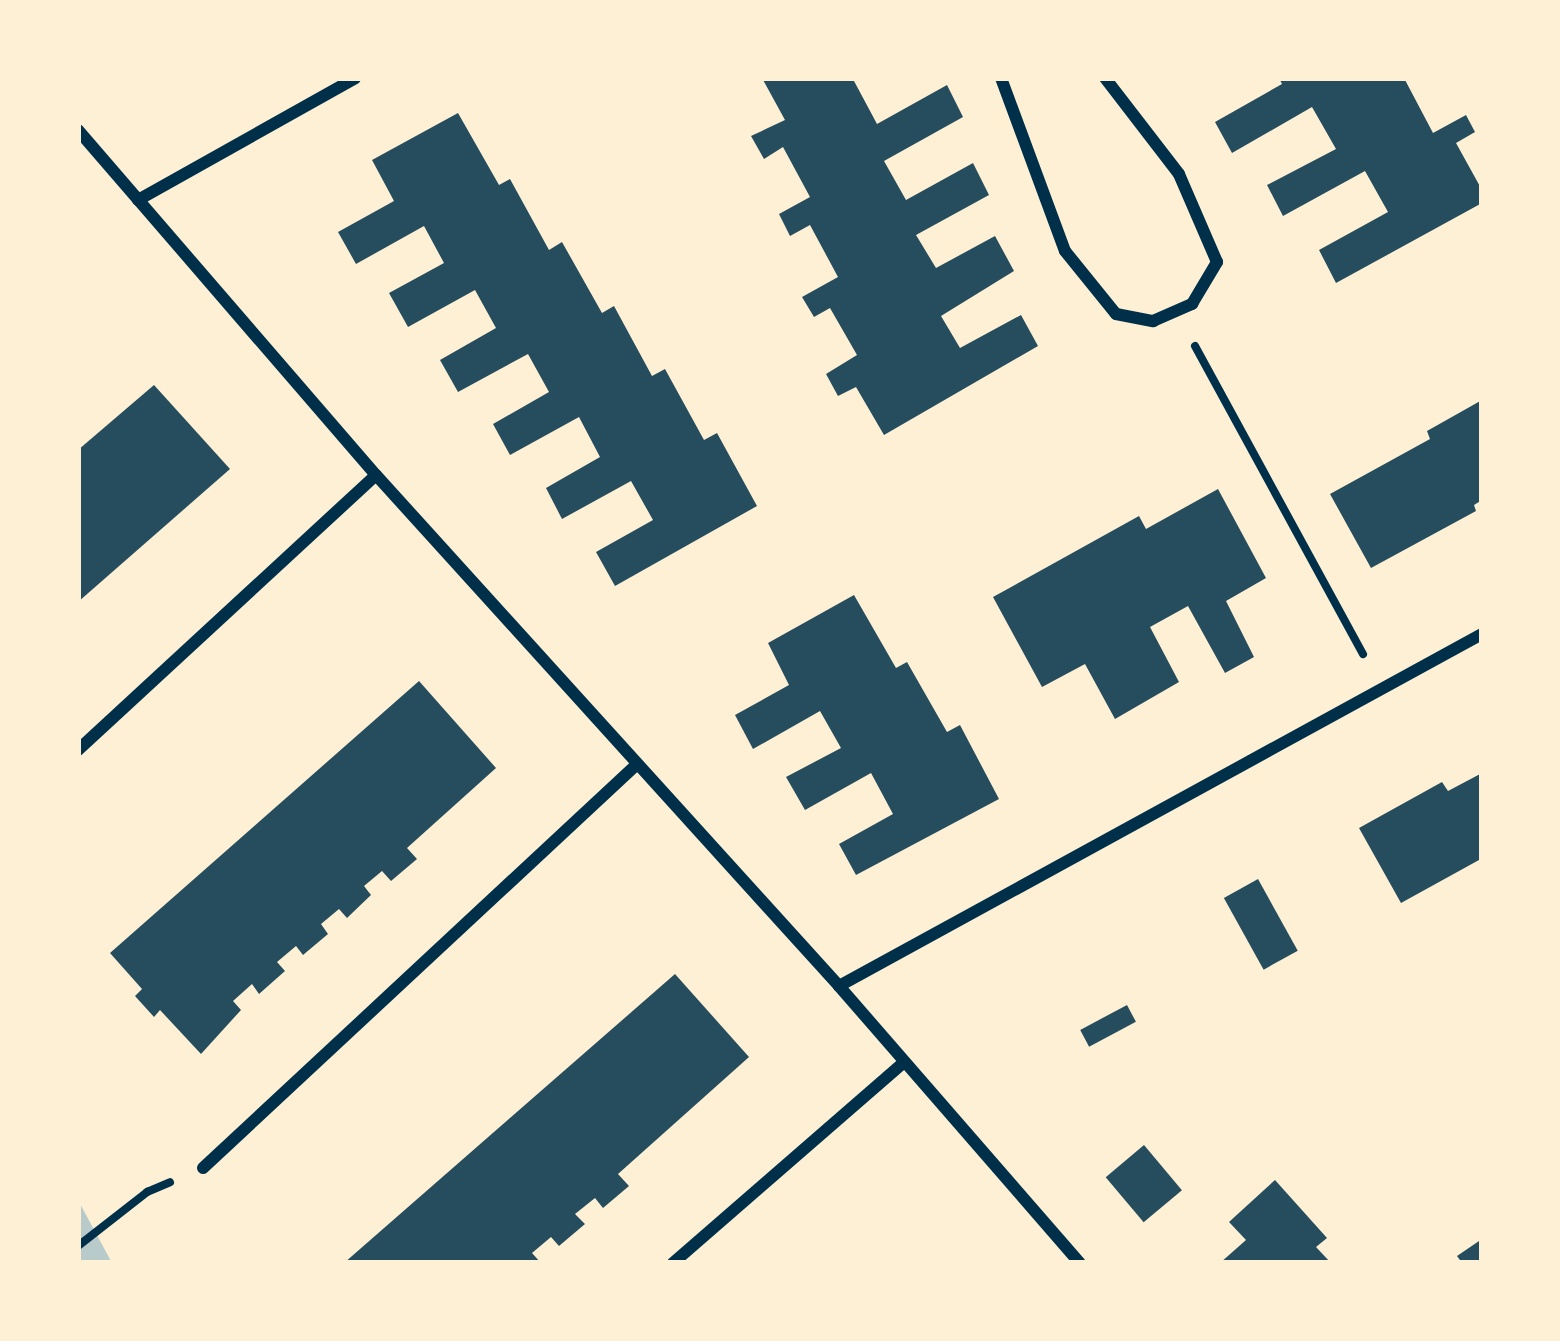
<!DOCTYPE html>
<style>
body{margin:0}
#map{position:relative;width:1560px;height:1341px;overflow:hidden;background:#fdf0d5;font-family:"Golos Text",sans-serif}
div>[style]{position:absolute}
.green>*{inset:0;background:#b9caca}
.building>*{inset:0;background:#264d5e;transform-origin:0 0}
.path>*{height:8px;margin:-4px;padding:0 4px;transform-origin:4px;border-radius:4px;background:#003049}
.minor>*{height:12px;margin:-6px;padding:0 6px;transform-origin:6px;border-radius:6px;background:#003049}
span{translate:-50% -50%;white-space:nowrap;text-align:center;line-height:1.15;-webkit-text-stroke:9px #fdf0d5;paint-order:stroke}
.frame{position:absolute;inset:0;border:81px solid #fdf0d5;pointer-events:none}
</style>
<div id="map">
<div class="green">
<i style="clip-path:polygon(78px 1200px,112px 1263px,78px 1263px)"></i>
</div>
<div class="building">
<i style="clip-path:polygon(762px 78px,860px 78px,854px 81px,877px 124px,947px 85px,963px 117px,884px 161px,906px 200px,973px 163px,989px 195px,916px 235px,936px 268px,995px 236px,1014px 271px,941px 316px,960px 348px,1021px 315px,1038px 346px,884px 435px,856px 387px,838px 396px,826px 374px,857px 355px,830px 308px,814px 317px,802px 297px,838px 277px,810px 225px,790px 236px,779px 214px,810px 197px,783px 147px,764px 159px,751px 136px,785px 120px)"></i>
<i style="clip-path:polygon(1279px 78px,1404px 78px,1433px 133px,1466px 115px,1475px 132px,1456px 143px,1482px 190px,1482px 203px,1336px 283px,1319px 250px,1388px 212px,1365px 171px,1283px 216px,1267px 185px,1336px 149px,1312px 107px,1232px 153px,1215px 122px,1282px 84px)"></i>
<i style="clip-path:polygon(458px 113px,499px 185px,510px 179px,549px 250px,562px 242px,602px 313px,614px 306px,652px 376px,665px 369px,704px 440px,717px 433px,757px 506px,615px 586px,596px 552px,653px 520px,631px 481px,562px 519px,546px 488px,600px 457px,579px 417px,510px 455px,493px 424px,549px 392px,528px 354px,458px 392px,440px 360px,496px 328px,475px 290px,408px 327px,389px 293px,444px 263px,424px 226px,356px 264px,338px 232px,394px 201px,372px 160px)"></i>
<i style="clip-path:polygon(154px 385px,230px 469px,78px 602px,78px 450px)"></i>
<i style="clip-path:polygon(1482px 400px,1482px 500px,1474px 505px,1476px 511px,1371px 568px,1330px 494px,1430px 439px,1427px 431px)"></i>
<i style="clip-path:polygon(1218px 489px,1266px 578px,1226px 601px,1254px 657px,1225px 673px,1188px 606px,1150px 627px,1179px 682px,1115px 719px,1085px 664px,1042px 687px,993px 597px,1139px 516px,1146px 529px)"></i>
<i style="clip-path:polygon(854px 595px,896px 668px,907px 662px,947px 732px,960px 725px,999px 799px,856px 875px,839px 844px,893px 814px,871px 773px,805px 810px,786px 777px,841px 748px,820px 711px,753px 749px,735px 715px,789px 685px,768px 643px)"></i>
<i style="clip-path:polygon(419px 681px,496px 768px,407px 848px,417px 859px,391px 881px,382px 871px,364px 886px,371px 895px,347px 918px,339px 909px,321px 924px,328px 934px,303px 955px,296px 946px,277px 962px,285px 971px,259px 994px,252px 984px,233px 1001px,241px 1010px,201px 1054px,160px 1010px,154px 1017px,135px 996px,142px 989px,110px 953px)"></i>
<i style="clip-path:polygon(1482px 773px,1482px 865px,1479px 860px,1401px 903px,1359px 828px,1442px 782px,1448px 791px)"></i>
<i style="left:1258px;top:879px;width:82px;height:39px;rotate:61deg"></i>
<i style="clip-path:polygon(675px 974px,749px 1057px,618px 1174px,629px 1186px,603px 1208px,595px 1198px,575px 1214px,585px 1224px,559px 1246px,551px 1237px,532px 1253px,541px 1263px,344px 1263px)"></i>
<i style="left:1127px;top:1005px;width:19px;height:53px;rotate:62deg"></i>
<i style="left:1144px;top:1145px;width:59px;height:50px;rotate:50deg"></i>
<i style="clip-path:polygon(1275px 1180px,1327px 1238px,1316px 1247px,1331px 1263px,1220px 1263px,1246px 1240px,1229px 1222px)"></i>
<i style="clip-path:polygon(1482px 1239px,1482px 1263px,1462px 1263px,1457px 1256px)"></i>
</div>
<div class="path">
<i style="left:1195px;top:346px;width:351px;rotate:61.4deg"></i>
<i style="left:78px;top:1246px;width:88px;rotate:-38deg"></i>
<i style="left:147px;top:1192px;width:25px;rotate:-23deg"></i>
</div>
<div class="minor">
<i style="left:1001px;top:78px;width:184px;rotate:69.7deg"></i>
<i style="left:1065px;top:251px;width:81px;rotate:51deg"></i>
<i style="left:1116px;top:314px;width:38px;rotate:11deg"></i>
<i style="left:1153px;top:321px;width:43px;rotate:-23.6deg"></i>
<i style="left:1192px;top:304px;width:49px;rotate:-59.2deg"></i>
<i style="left:1217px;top:262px;width:96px;rotate:-113.4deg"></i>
<i style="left:1179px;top:174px;width:121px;rotate:-127.6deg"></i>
<i style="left:78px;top:130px;width:456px;rotate:49.2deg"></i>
<i style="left:376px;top:475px;width:690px;rotate:47.82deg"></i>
<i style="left:839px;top:986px;width:367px;rotate:49deg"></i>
<i style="left:138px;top:200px;width:249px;rotate:-29.3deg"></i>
<i style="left:78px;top:750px;width:405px;rotate:-42.7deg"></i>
<i style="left:839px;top:986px;width:733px;rotate:-28.7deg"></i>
<i style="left:203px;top:1168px;width:590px;rotate:-42.94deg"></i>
<i style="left:673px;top:1263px;width:306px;rotate:-41deg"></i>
</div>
<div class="frame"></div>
</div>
